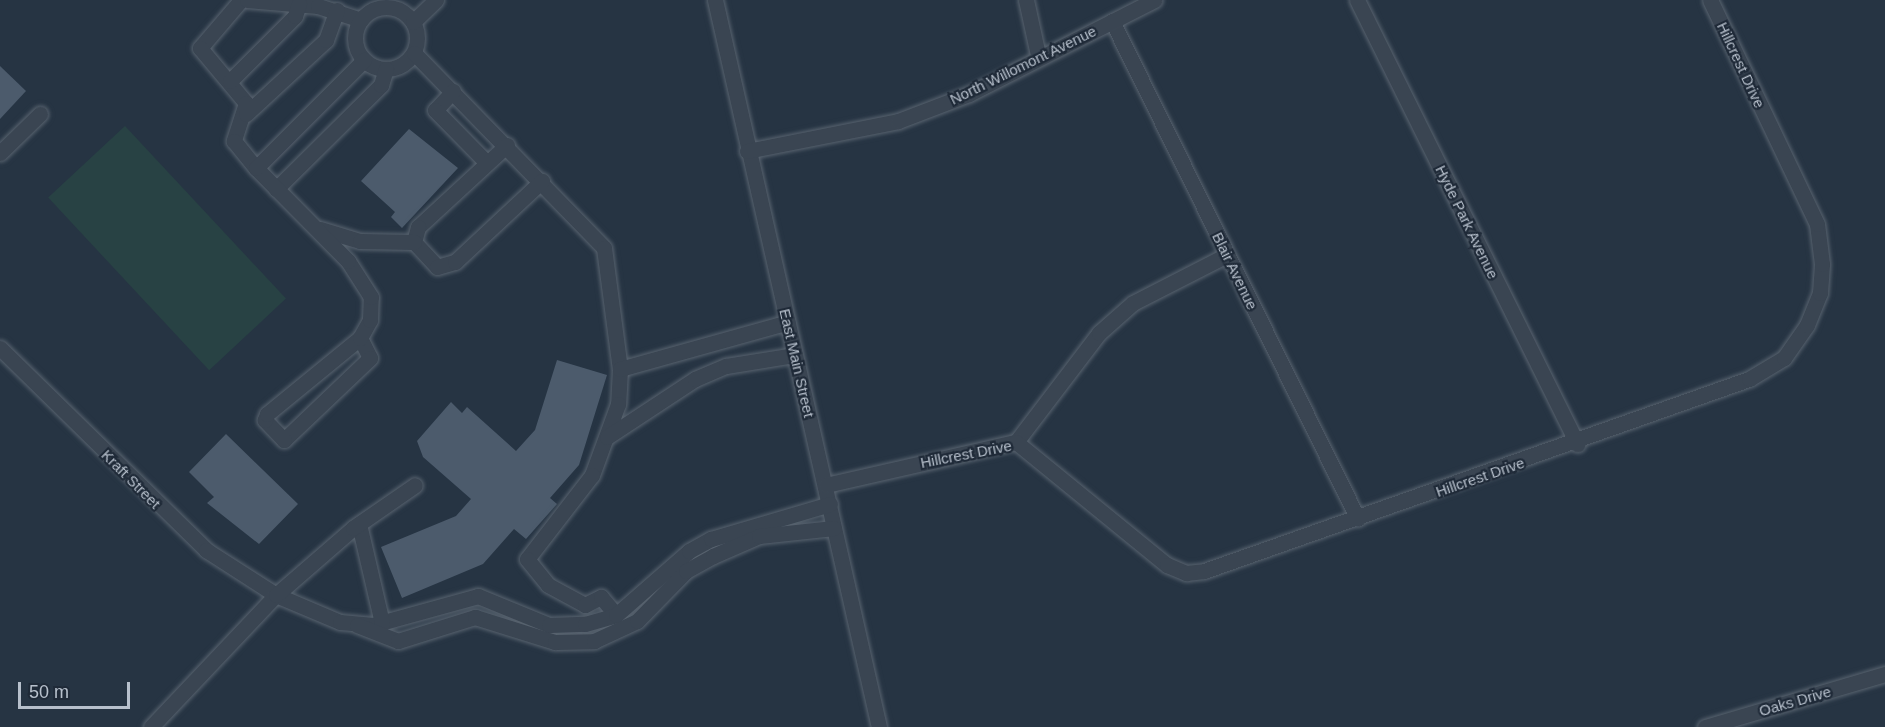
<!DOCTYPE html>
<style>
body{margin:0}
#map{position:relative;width:1885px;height:727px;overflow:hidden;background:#263443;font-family:Arial,sans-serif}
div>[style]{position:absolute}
.green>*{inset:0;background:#284244;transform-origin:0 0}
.building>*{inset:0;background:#4c5b6c}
.roads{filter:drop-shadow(0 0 2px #58636f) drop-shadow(0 0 2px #58636f)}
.minor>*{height:15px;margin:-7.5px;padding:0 7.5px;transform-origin:7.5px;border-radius:7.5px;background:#3a4552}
.minor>.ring{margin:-7.5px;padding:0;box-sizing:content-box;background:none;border:15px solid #3a4552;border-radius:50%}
span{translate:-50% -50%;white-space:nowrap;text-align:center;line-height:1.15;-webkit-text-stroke:4.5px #1f2a38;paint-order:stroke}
.street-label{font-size:15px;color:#b7c0cc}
.scale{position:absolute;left:18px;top:682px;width:112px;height:27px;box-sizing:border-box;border:3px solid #b7c0cc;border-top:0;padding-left:8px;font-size:18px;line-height:21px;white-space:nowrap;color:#b7c0cc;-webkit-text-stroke:4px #1f2a38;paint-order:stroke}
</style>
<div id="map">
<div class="green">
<i style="left:125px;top:126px;width:236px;height:105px;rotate:47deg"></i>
</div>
<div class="building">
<i style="clip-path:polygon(0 66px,26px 91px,0 119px)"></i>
<i style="clip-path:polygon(409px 129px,458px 168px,402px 228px,391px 217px,395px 212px,361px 181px)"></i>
<i style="clip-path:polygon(557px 360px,607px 375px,579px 465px,550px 498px,557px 504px,526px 539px,514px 529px,483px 564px,402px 598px,381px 547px,456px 516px,471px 499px,423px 457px,417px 441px,451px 402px,462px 413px,467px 407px,516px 451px,535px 430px)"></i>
<i style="clip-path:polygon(226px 434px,298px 504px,259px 544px,207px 503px,214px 497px,189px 472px)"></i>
</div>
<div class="roads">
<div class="minor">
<i style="left:241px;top:0;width:63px;rotate:130.5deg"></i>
<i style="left:200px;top:48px;width:72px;rotate:50.1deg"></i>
<i style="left:246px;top:103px;width:40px;rotate:108deg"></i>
<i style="left:234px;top:141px;width:35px;rotate:51deg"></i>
<i style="left:247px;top:0;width:71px;rotate:4.8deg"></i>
<i style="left:318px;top:6px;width:45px;rotate:18deg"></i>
<i style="left:715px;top:0;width:745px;rotate:77.29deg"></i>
<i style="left:1026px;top:0;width:56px;rotate:77.7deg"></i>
<i style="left:1357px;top:0;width:496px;rotate:63.6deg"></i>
<i class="ring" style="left:355px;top:7px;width:47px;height:47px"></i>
<i style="left:1112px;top:21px;width:555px;rotate:63.71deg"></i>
<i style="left:413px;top:22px;width:32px;rotate:-44deg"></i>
<i style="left:414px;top:53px;width:272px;rotate:45.7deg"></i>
<i style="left:604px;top:248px;width:122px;rotate:82.5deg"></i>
<i style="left:620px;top:369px;width:35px;rotate:93deg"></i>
<i style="left:618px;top:404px;width:76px;rotate:110.1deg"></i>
<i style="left:592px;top:475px;width:106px;rotate:127.7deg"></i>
<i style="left:527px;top:559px;width:33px;rotate:51deg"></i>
<i style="left:548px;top:585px;width:42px;rotate:28.4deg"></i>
<i style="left:585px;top:605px;width:18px;rotate:-27deg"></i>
<i style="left:601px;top:597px;width:23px;rotate:50deg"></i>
<i style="left:230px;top:81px;width:92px;rotate:-45deg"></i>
<i style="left:295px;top:16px;width:13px;rotate:-72deg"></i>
<i style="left:453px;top:91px;width:26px;rotate:133deg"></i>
<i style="left:435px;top:110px;width:74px;rotate:45.5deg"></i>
<i style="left:246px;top:114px;width:109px;rotate:-42.8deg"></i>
<i style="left:326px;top:40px;width:32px;rotate:-70deg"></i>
<i style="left:507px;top:145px;width:121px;rotate:137.3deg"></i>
<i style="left:418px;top:227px;width:16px;rotate:105deg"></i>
<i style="left:414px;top:242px;width:34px;rotate:47deg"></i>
<i style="left:437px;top:267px;width:19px;rotate:-16deg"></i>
<i style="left:455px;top:262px;width:119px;rotate:-43deg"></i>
<i style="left:747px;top:151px;width:154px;rotate:-11.2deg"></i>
<i style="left:898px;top:121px;width:76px;rotate:-20.8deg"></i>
<i style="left:969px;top:94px;width:208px;rotate:-26.9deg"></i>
<i style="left:0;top:153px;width:56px;rotate:-44.3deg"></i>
<i style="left:276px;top:189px;width:148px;rotate:-44.7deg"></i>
<i style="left:381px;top:85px;width:17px;rotate:-73deg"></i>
<i style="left:320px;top:229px;width:42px;rotate:16.7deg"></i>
<i style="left:360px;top:241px;width:54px;rotate:1.1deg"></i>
<i style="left:360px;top:338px;width:22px;rotate:63deg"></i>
<i style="left:370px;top:358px;width:119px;rotate:136.4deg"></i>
<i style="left:284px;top:440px;width:28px;rotate:-134deg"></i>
<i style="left:265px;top:420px;width:6px;rotate:-72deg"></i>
<i style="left:267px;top:414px;width:120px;rotate:-39.3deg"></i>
<i style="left:360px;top:338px;width:21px;rotate:-61deg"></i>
<i style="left:370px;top:320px;width:23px;rotate:-88deg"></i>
<i style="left:371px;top:297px;width:43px;rotate:-122.6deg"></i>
<i style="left:348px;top:261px;width:131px;rotate:-134.7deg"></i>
<i style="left:256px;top:168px;width:153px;rotate:-45deg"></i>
<i style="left:0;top:348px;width:289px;rotate:44.4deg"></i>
<i style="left:206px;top:550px;width:83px;rotate:32.7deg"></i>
<i style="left:276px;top:595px;width:69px;rotate:22.9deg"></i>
<i style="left:340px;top:622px;width:33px;rotate:5deg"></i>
<i style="left:373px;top:625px;width:109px;rotate:-15.4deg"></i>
<i style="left:478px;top:596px;width:77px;rotate:22.2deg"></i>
<i style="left:549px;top:625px;width:36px;rotate:-2deg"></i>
<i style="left:585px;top:624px;width:32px;rotate:-16deg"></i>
<i style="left:616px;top:615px;width:97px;rotate:-41.2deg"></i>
<i style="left:689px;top:551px;width:25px;rotate:-29deg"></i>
<i style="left:711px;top:539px;width:124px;rotate:-16.4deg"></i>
<i style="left:620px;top:369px;width:174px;rotate:-15.6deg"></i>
<i style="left:607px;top:437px;width:105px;rotate:-33.4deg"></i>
<i style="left:695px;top:379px;width:34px;rotate:-23deg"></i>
<i style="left:726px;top:366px;width:70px;rotate:-9.1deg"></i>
<i style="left:1016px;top:442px;width:137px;rotate:-52.7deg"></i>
<i style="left:1099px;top:333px;width:45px;rotate:-41.4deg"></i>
<i style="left:1133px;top:303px;width:106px;rotate:-27.1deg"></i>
<i style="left:826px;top:485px;width:195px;rotate:-12.8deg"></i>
<i style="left:1016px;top:442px;width:195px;rotate:39.2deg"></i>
<i style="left:1167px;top:565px;width:21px;rotate:23deg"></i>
<i style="left:1186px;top:573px;width:18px;rotate:-6deg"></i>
<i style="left:1204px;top:571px;width:578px;rotate:-19.41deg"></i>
<i style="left:1749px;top:379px;width:41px;rotate:-31deg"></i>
<i style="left:1784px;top:358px;width:40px;rotate:-55.1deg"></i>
<i style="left:1807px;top:325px;width:35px;rotate:-68deg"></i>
<i style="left:1820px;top:293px;width:29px;rotate:-86deg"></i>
<i style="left:1822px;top:264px;width:40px;rotate:-97.1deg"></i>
<i style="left:1817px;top:224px;width:248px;rotate:-115.5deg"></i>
<i style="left:359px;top:524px;width:102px;rotate:76.9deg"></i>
<i style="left:357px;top:625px;width:44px;rotate:21.3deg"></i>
<i style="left:398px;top:641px;width:81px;rotate:-17.3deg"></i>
<i style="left:475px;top:617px;width:84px;rotate:17.4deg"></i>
<i style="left:555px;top:642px;width:39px;rotate:-1deg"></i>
<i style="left:594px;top:641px;width:47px;rotate:-24.9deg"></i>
<i style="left:637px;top:621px;width:70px;rotate:-45.6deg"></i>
<i style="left:686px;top:571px;width:31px;rotate:-29deg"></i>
<i style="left:713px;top:556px;width:50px;rotate:-23.5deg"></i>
<i style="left:759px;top:536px;width:75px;rotate:-6.1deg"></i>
<i style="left:151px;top:727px;width:182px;rotate:-46.6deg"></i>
<i style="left:276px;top:595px;width:102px;rotate:-41deg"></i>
<i style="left:353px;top:528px;width:75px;rotate:-34.7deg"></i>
<i style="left:1705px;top:727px;width:188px;rotate:-16.4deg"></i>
</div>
</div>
<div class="street-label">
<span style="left:1023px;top:65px;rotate:-26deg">North Willomont Avenue</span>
<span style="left:1741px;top:65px;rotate:65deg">Hillcrest Drive</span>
<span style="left:1467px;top:222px;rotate:64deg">Hyde Park Avenue</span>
<span style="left:1235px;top:271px;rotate:64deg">Blair Avenue</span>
<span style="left:797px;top:363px;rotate:77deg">East Main Street</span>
<span style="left:966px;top:454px;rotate:-11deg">Hillcrest Drive</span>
<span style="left:1480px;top:477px;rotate:-19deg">Hillcrest Drive</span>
<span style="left:131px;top:479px;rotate:45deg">Kraft Street</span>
<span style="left:1795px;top:701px;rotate:-16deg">Oaks Drive</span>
</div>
<div class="scale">50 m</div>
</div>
